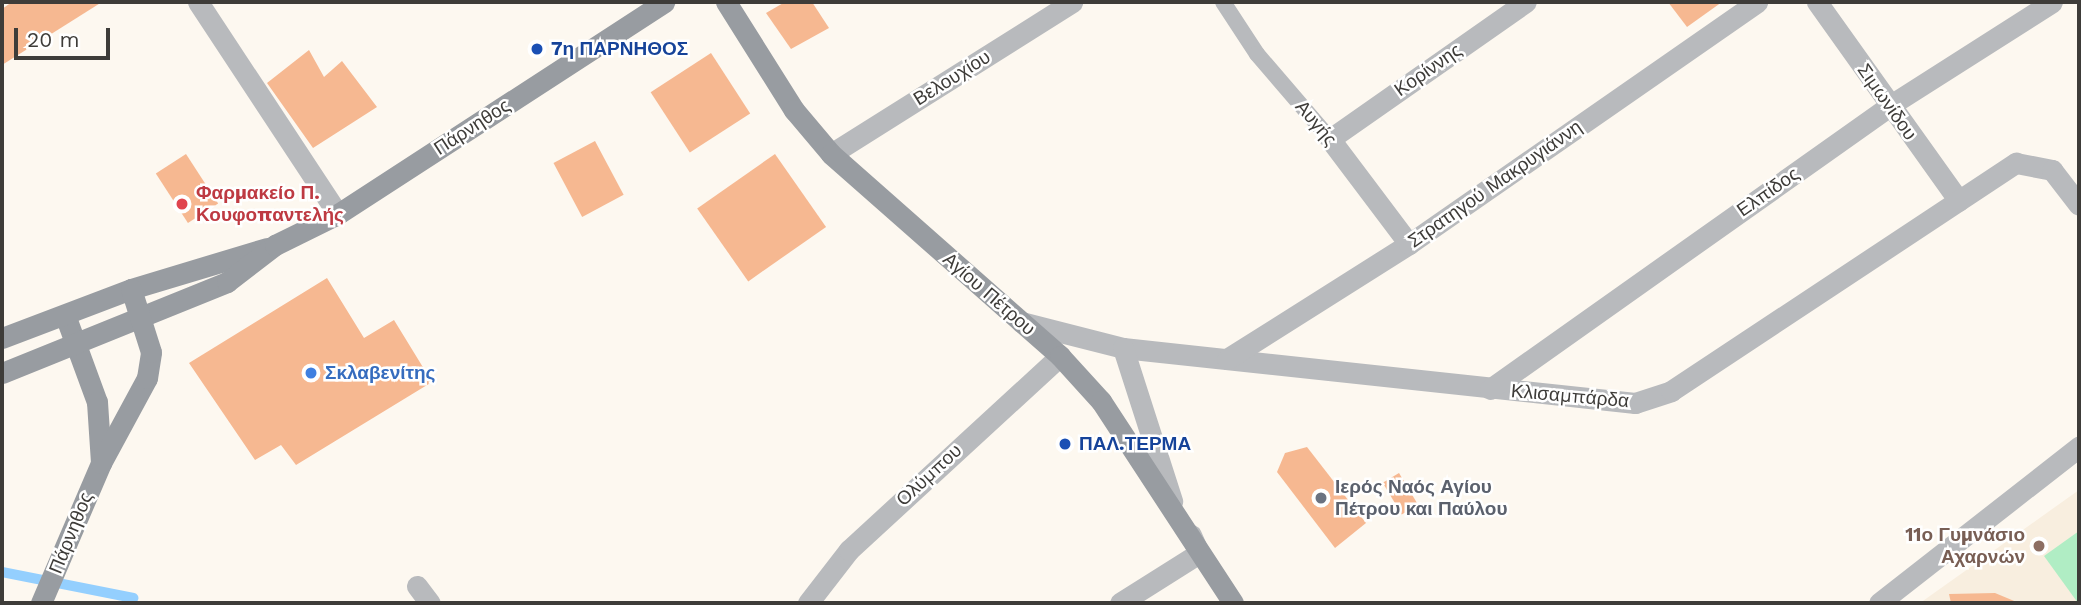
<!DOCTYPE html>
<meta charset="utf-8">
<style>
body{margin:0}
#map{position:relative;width:2081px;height:605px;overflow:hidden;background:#fdf8f0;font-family:"Work Sans",sans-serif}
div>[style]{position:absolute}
.built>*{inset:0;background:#f8eedf}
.green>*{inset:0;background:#b0edc4}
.stream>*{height:10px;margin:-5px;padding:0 5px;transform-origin:5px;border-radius:5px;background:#94cffe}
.building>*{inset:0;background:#f6b891;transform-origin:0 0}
.lane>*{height:16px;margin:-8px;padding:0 8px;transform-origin:8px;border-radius:8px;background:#b8babd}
.street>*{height:21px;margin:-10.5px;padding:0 10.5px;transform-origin:10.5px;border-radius:10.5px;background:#b8babd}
.secondary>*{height:21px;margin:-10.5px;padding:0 10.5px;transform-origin:10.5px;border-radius:10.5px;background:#989ca1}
.dots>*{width:19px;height:19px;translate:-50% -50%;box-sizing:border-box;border:4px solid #fff;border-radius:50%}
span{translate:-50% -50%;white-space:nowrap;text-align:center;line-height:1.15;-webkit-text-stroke:5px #fff;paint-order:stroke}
.transit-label{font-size:19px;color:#164399;font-weight:700}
.left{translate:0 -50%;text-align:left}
.street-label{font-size:19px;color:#3e3c39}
.health-label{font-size:19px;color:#be3a42;font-weight:700}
.shop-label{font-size:19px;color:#366cbe;font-weight:700}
.worship-label{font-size:19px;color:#5b616d;font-weight:700}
.education-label{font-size:19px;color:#785e54;font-weight:700}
.right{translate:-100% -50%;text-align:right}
.frame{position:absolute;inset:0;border:4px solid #3e3c39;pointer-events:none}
.scale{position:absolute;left:14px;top:28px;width:96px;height:32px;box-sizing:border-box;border:4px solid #3e3c39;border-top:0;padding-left:9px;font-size:21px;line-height:24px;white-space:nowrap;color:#3e3c39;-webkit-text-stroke:5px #fff;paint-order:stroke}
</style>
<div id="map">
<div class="built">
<i style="clip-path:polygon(2079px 490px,2079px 603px,1920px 603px)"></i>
</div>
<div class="green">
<i style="clip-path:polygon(2079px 531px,2079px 603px,2078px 603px,2044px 556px)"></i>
</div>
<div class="stream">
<i style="left:2px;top:572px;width:134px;rotate:11.2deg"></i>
</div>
<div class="building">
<i style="clip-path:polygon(12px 2px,102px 2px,2px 65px,2px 9px)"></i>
<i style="clip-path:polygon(785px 2px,812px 2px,829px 28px,791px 49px,766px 13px)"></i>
<i style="clip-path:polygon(1668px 2px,1722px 2px,1687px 27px)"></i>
<i style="clip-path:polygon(309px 50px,324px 77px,342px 61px,377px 107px,313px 148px,267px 83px)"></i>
<i style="left:711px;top:53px;width:72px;height:72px;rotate:57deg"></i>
<i style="left:595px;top:141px;width:61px;height:47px;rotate:62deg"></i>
<i style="left:186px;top:154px;width:59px;height:36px;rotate:57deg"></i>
<i style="left:775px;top:154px;width:89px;height:95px;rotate:55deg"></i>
<i style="clip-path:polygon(327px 278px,364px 338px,394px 320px,432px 382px,296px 465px,281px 445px,255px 460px,189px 363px)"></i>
<i style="clip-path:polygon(1307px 447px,1366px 523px,1335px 548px,1277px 472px,1285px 453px)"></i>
<i style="left:1399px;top:473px;width:37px;height:19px;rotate:59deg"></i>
<i style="clip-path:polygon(1995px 593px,2019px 603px,1951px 603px,1949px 594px)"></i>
</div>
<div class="lane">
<i style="left:1223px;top:2px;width:62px;rotate:56.8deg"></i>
<i style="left:1257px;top:54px;width:112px;rotate:49.3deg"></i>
</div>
<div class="street">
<i style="left:198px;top:2px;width:254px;rotate:56.6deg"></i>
<i style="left:1817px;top:2px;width:244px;rotate:54.5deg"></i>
<i style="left:831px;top:154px;width:285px;rotate:-32.2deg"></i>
<i style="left:1409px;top:244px;width:131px;rotate:-127deg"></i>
<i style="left:1330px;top:139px;width:239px;rotate:-35deg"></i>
<i style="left:1021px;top:322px;width:105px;rotate:14.3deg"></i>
<i style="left:1123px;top:348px;width:515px;rotate:6.13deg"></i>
<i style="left:1635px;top:403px;width:38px;rotate:-18deg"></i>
<i style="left:1671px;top:391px;width:414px;rotate:-33.5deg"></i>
<i style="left:2016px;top:163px;width:37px;rotate:11deg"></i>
<i style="left:2052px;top:170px;width:44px;rotate:52.4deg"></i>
<i style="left:1123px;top:348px;width:161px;rotate:72.2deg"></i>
<i style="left:1227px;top:359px;width:215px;rotate:-32.3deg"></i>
<i style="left:1409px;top:244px;width:424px;rotate:-34.8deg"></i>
<i style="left:1490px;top:389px;width:489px;rotate:-35.3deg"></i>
<i style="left:1889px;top:106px;width:193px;rotate:-32.5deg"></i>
<i style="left:417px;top:586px;width:21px;rotate:53deg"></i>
<i style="left:808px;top:603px;width:67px;rotate:-52.3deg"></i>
<i style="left:849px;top:550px;width:287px;rotate:-42.6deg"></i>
<i style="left:1120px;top:603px;width:93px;rotate:-32.3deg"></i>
<i style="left:1199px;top:553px;width:20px;rotate:-114deg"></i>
<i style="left:1879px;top:603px;width:254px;rotate:-38deg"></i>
</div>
<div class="secondary">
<i style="left:726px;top:2px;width:128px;rotate:57.8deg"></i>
<i style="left:794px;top:110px;width:57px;rotate:49.9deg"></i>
<i style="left:831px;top:154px;width:305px;rotate:41.4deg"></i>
<i style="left:1060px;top:356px;width:61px;rotate:47.7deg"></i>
<i style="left:1101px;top:401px;width:241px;rotate:56.8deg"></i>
<i style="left:65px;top:315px;width:93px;rotate:69.8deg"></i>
<i style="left:97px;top:402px;width:61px;rotate:86.2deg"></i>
<i style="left:2px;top:338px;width:138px;rotate:-20.8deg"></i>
<i style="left:131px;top:289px;width:142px;rotate:-16.8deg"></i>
<i style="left:2px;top:373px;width:243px;rotate:-22deg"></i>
<i style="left:227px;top:282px;width:61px;rotate:-37.6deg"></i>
<i style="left:275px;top:245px;width:70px;rotate:-26.2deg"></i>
<i style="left:338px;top:214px;width:389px;rotate:-33deg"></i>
<i style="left:41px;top:603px;width:152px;rotate:-66.8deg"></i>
<i style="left:101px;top:463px;width:97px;rotate:-61.6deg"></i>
<i style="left:147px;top:378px;width:26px;rotate:-81deg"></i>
<i style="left:151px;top:352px;width:66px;rotate:-107.6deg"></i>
</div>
<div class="dots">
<i style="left:537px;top:49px;background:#1a4fb4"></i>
<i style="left:182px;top:204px;background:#e0444e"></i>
<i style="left:311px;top:373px;background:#3f7fe0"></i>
<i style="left:1065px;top:444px;background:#1a4fb4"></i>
<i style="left:1321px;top:498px;background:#6b7280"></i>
<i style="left:2039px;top:546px;background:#8d6e63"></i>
</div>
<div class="transit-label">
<span class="left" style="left:551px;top:49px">7η ΠΑΡΝΗΘΟΣ</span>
<span class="left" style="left:1079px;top:444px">ΠΑΛ.ΤΕΡΜΑ</span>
</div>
<div class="street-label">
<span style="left:1428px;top:70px;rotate:-35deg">Κορίννης</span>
<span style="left:952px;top:78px;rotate:-32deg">Βελουχίου</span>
<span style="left:1887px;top:102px;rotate:55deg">Σιμωνίδου</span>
<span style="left:1316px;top:123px;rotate:50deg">Αυγής</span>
<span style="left:472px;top:127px;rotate:-33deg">Πάρνηθος</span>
<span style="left:1495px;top:184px;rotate:-35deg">Στρατηγού Μακρυγιάννη</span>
<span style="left:1768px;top:192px;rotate:-35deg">Ελπίδος</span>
<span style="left:989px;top:294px;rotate:41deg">Αγίου Πέτρου</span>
<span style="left:1570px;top:396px;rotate:5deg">Κλισαμπάρδα</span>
<span style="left:929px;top:475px;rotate:-43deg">Ολύμπου</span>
<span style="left:71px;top:533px;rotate:-68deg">Πάρνηθος</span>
</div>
<div class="health-label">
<span class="left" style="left:196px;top:204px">Φαρμακείο Π.<br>Κουφοπαντελής</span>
</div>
<div class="shop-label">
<span class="left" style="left:325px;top:373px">Σκλαβενίτης</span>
</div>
<div class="worship-label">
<span class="left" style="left:1335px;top:498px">Ιερός Ναός Αγίου<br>Πέτρου και Παύλου</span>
</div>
<div class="education-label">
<span class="right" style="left:2025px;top:546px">11ο Γυμνάσιο<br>Αχαρνών</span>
</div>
<div class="frame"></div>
<div class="scale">20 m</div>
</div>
